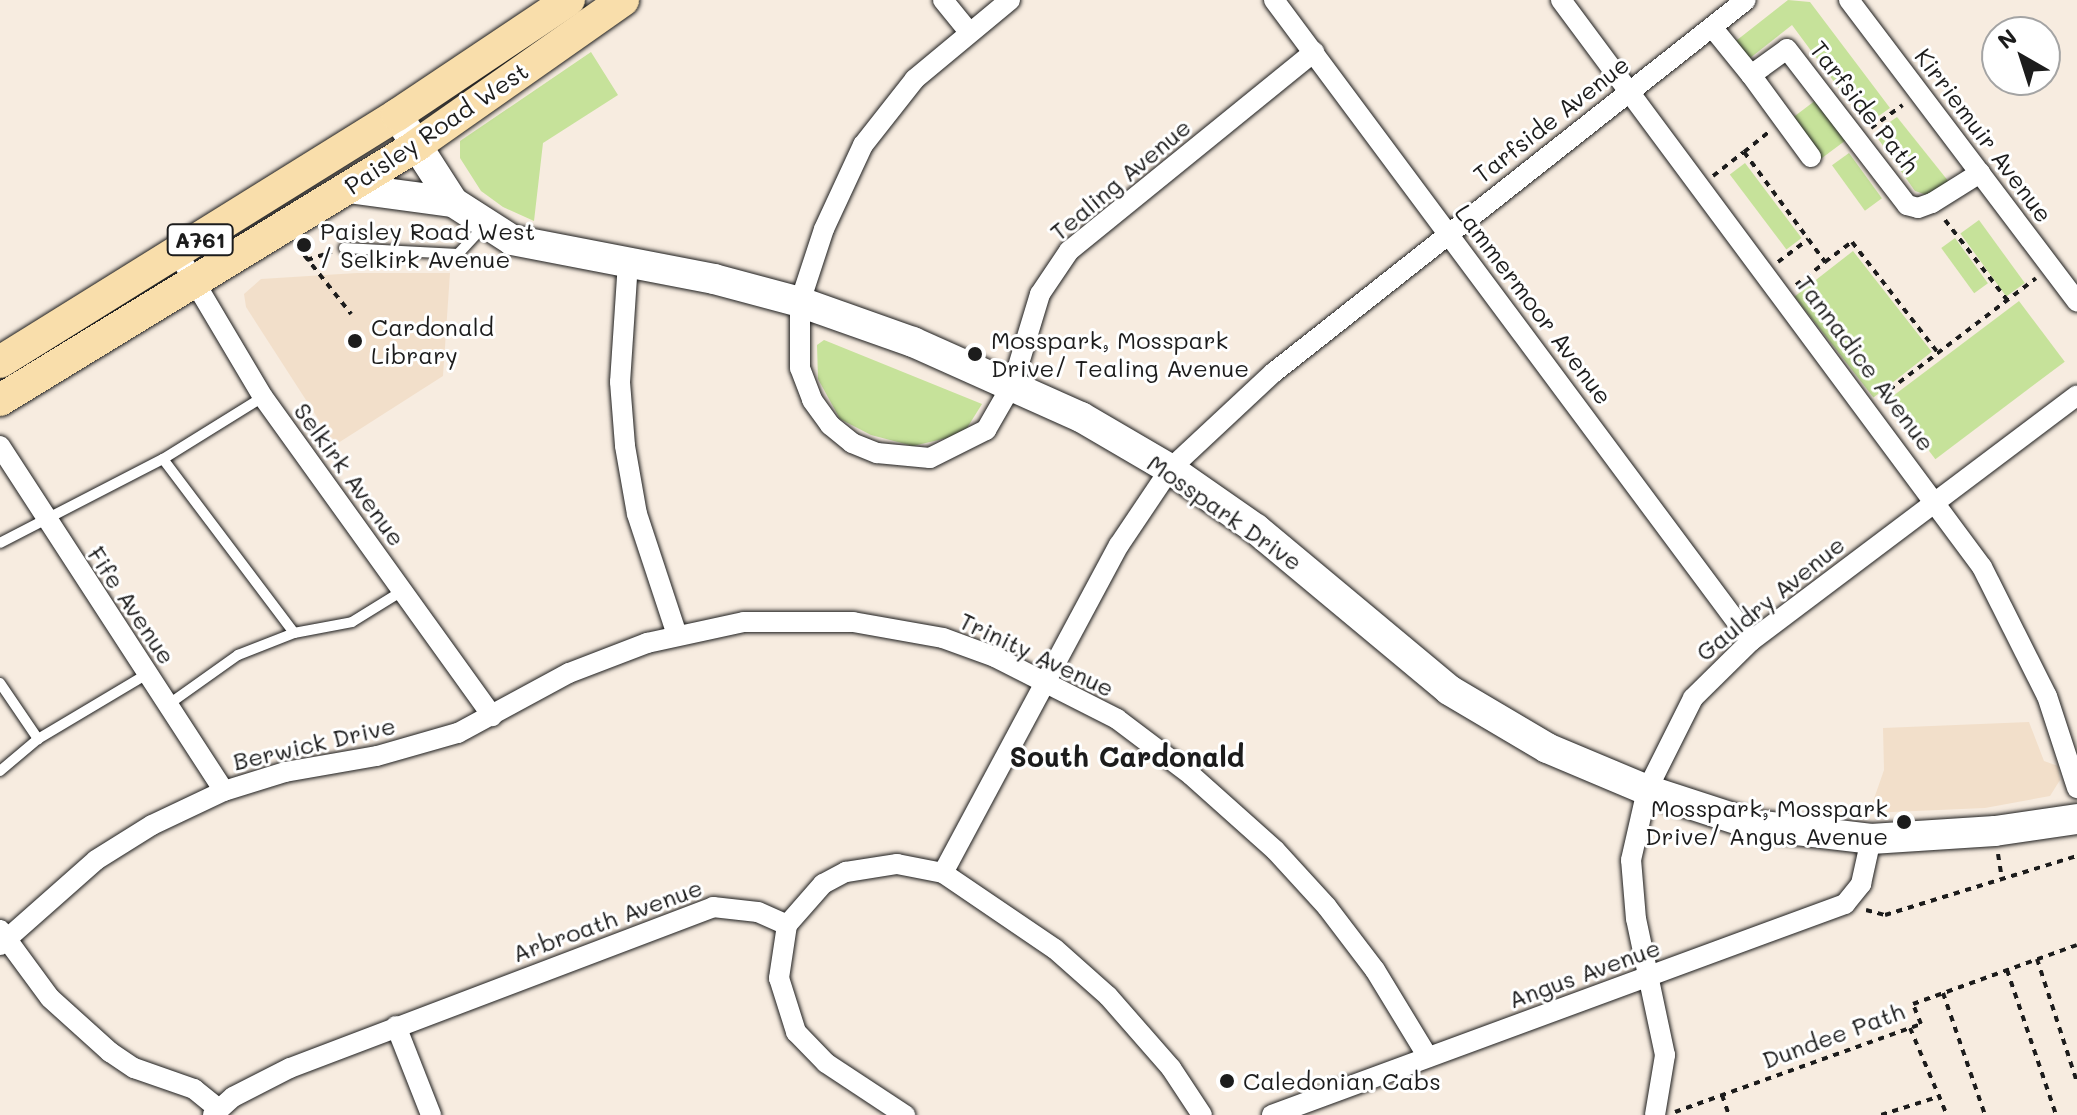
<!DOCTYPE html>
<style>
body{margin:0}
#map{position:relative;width:2077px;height:1115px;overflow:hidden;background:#f7ece0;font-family:Mali,sans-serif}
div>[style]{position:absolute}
.built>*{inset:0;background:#f2dfca}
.green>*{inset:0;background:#c6e29a;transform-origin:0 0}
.path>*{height:4px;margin-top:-2px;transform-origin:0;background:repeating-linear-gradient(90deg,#1c1c1c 0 6px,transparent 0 12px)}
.roads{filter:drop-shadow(0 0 2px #1c1c1c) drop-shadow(0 0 2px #1c1c1c)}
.lane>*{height:10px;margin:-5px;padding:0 5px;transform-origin:5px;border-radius:5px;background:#fff}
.street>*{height:20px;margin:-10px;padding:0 10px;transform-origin:10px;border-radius:10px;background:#fff}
.secondary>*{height:30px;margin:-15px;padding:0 15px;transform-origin:15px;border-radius:15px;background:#fff}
.primary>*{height:32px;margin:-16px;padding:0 16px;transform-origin:16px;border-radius:16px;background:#f9deab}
.dots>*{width:22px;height:22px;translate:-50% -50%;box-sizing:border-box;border:4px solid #fff;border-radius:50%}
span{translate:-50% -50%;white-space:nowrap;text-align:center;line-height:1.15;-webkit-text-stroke:6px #fff;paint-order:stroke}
.shield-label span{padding:2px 6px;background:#fff;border:2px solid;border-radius:6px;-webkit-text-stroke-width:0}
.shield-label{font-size:22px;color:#1c1c1c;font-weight:700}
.street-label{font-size:24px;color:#1c1c1c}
.poi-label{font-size:24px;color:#1c1c1c}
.left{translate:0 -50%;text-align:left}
.right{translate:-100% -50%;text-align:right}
.quarter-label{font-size:28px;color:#1c1c1c;font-weight:700}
.north{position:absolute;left:1981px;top:16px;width:80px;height:80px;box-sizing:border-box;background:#fff;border:2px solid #a4a4a4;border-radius:50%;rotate:321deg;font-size:22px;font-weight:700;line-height:32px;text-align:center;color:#1c1c1c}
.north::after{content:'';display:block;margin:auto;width:28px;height:36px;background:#1c1c1c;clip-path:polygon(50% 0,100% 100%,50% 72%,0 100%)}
</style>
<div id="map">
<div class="built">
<i style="clip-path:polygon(357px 273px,450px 273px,443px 376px,335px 445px,246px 307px,244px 294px,261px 279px)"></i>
<i style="clip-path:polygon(2029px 722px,2044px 761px,2058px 766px,2060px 780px,2050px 796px,1985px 808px,1869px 813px,1884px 770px,1883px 728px)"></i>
</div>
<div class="green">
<i style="clip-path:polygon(1788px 0,1810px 2px,1890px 108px,1866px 125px,1792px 25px,1745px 62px,1732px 44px)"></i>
<i style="clip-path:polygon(591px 52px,618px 95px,543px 143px,534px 221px,503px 207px,481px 191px,460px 158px,460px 141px)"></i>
<i style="left:1816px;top:100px;width:50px;height:31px;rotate:53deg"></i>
<i style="clip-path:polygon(1897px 117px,1949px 182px,1927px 195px,1915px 191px,1874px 133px)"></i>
<i style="left:1849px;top:153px;width:56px;height:21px;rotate:54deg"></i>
<i style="left:1745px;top:163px;width:94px;height:19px;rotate:53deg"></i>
<i style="left:1979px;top:220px;width:78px;height:23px;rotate:54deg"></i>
<i style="left:1955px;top:238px;width:56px;height:17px;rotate:54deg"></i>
<i style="left:1853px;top:251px;width:128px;height:74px;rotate:52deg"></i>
<i style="left:2019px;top:301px;width:76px;height:162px;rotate:53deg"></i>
<i style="clip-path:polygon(824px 340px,982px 404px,967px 428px,947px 438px,913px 446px,871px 435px,840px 419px,818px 379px,817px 345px)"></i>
</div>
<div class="path">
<i style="left:1871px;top:128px;width:39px;rotate:-36deg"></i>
<i style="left:1744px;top:152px;width:33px;rotate:-39deg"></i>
<i style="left:1713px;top:176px;width:39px;rotate:-38deg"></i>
<i style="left:1744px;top:152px;width:137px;rotate:53.6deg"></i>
<i style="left:1825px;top:262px;width:34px;rotate:-37deg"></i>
<i style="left:1852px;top:242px;width:140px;rotate:52.2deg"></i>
<i style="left:1945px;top:220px;width:101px;rotate:52.2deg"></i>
<i style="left:297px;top:246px;width:87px;rotate:51.5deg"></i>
<i style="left:307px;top:260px;width:26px;rotate:-18deg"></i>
<i style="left:1778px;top:262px;width:38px;rotate:-37deg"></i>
<i style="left:1796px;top:285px;width:37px;rotate:-38deg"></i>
<i style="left:1880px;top:397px;width:196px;rotate:-37.3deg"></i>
<i style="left:1998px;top:854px;width:25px;rotate:81deg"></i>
<i style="left:1866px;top:910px;width:20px;rotate:15deg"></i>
<i style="left:1885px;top:915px;width:201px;rotate:-17.1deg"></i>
<i style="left:2037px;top:959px;width:129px;rotate:72deg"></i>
<i style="left:2007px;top:970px;width:153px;rotate:71.3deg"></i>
<i style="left:1943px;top:993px;width:129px;rotate:71deg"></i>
<i style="left:1910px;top:1028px;width:95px;rotate:67deg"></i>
<i style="left:1722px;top:1095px;width:21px;rotate:71deg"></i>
<i style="left:1675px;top:1112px;width:261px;rotate:-19.7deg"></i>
<i style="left:1921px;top:1024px;width:22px;rotate:-112deg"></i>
<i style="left:1913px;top:1004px;width:174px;rotate:-19.8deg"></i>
<i style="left:1881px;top:1115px;width:63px;rotate:-17.6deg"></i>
</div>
<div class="roads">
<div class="lane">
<i style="left:344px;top:248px;width:114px;rotate:3deg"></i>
<i style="left:458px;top:254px;width:38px;rotate:-47deg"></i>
<i style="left:163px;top:459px;width:218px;rotate:53deg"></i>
<i style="left:0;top:543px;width:183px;rotate:-27.3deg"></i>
<i style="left:163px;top:459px;width:118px;rotate:-31.8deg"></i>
<i style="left:0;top:683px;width:68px;rotate:55.8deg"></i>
<i style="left:169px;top:704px;width:85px;rotate:-35.4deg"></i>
<i style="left:238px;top:655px;width:60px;rotate:-21.4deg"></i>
<i style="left:294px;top:633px;width:59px;rotate:-10.7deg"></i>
<i style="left:352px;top:622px;width:59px;rotate:-31.8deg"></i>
<i style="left:0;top:771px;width:50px;rotate:-40.1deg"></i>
<i style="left:38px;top:739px;width:127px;rotate:-30.8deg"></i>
</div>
<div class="street">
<i style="left:943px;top:0;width:41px;rotate:50.9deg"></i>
<i style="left:1010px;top:0;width:124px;rotate:140.3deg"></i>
<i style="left:915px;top:79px;width:84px;rotate:128.2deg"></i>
<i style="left:863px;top:145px;width:93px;rotate:114.9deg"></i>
<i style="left:824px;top:229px;width:77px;rotate:108.2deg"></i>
<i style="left:800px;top:302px;width:66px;rotate:90deg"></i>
<i style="left:800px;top:368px;width:34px;rotate:69deg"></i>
<i style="left:812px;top:400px;width:31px;rotate:54deg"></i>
<i style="left:830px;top:425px;width:28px;rotate:39deg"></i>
<i style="left:852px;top:443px;width:27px;rotate:22deg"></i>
<i style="left:877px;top:453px;width:53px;rotate:5.4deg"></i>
<i style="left:930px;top:458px;width:63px;rotate:-26.6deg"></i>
<i style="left:986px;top:430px;width:54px;rotate:-60.1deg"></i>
<i style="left:1013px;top:383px;width:93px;rotate:-73.1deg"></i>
<i style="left:1040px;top:294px;width:52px;rotate:-56deg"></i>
<i style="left:1069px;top:251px;width:316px;rotate:-39.1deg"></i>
<i style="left:1274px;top:0;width:799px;rotate:53.35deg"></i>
<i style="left:1561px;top:0;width:706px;rotate:53.41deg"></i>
<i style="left:1982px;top:567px;width:144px;rotate:63.3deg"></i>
<i style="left:2047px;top:696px;width:97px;rotate:71.9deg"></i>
<i style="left:1849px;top:0;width:378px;rotate:52.9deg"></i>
<i style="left:1712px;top:27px;width:62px;rotate:50.9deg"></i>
<i style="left:1811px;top:157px;width:102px;rotate:-126.2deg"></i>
<i style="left:1751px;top:75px;width:44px;rotate:-35.8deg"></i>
<i style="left:1787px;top:49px;width:197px;rotate:52.4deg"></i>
<i style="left:1907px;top:205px;width:11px;rotate:15deg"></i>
<i style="left:1918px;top:208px;width:15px;rotate:-20deg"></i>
<i style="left:1932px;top:203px;width:57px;rotate:-32deg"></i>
<i style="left:178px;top:254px;width:166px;rotate:59.3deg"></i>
<i style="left:263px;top:397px;width:393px;rotate:54.3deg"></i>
<i style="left:628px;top:262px;width:120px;rotate:93.8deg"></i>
<i style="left:620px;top:382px;width:64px;rotate:85.5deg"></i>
<i style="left:625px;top:446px;width:69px;rotate:80deg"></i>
<i style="left:637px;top:514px;width:127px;rotate:71.7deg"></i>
<i style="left:0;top:446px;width:411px;rotate:57deg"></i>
<i style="left:943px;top:873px;width:135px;rotate:34.2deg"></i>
<i style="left:1055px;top:949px;width:71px;rotate:41.6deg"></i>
<i style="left:1108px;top:996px;width:96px;rotate:48.8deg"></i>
<i style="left:1171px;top:1068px;width:56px;rotate:56.6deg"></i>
<i style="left:787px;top:925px;width:54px;rotate:98.6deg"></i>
<i style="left:779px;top:978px;width:57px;rotate:72.5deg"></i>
<i style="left:796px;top:1032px;width:43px;rotate:45.9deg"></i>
<i style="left:826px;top:1063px;width:95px;rotate:33.4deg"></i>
<i style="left:0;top:930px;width:84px;rotate:53.7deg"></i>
<i style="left:50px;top:998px;width:81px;rotate:42deg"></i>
<i style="left:110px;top:1052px;width:29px;rotate:34deg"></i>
<i style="left:134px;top:1068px;width:64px;rotate:19.3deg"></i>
<i style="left:194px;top:1089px;width:32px;rotate:39deg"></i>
<i style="left:0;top:945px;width:128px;rotate:-41.5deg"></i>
<i style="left:96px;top:860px;width:66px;rotate:-32deg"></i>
<i style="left:152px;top:825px;width:80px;rotate:-25.3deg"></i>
<i style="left:224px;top:791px;width:64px;rotate:-17.3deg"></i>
<i style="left:285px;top:772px;width:93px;rotate:-9.9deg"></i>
<i style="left:377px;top:756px;width:84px;rotate:-15.9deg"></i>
<i style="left:458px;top:733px;width:126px;rotate:-28.4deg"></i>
<i style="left:569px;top:673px;width:84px;rotate:-21deg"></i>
<i style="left:647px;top:643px;width:99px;rotate:-12.2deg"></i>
<i style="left:744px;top:622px;width:109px"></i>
<i style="left:853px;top:622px;width:91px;rotate:10.1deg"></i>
<i style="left:943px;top:638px;width:55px;rotate:20.1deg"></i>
<i style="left:995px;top:657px;width:137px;rotate:26.9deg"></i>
<i style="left:1117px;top:719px;width:93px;rotate:37.1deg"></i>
<i style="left:1191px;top:775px;width:113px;rotate:41.8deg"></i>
<i style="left:1275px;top:850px;width:77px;rotate:47.6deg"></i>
<i style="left:1327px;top:907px;width:79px;rotate:52.7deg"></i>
<i style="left:1375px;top:970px;width:102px;rotate:58.7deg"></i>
<i style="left:396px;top:1026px;width:96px;rotate:68.5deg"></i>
<i style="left:213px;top:1115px;width:27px;rotate:-42deg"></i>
<i style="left:233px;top:1097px;width:64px;rotate:-27deg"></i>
<i style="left:290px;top:1068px;width:453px;rotate:-20.8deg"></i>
<i style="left:713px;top:907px;width:45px;rotate:6.3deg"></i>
<i style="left:758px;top:912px;width:32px;rotate:24deg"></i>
<i style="left:787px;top:925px;width:55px;rotate:-48.7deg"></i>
<i style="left:823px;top:884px;width:26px;rotate:-28deg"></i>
<i style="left:846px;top:872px;width:52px;rotate:-8.9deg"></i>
<i style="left:897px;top:864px;width:47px;rotate:11.1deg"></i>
<i style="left:943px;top:873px;width:372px;rotate:-61.8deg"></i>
<i style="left:1119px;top:545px;width:92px;rotate:-56.1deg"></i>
<i style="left:1170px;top:469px;width:141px;rotate:-43deg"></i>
<i style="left:1273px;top:373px;width:602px;rotate:-38.26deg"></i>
<i style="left:1272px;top:1115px;width:611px;rotate:-20.22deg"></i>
<i style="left:1845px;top:904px;width:26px;rotate:-51deg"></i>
<i style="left:1861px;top:884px;width:46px;rotate:-77.5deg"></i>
<i style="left:1655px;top:1115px;width:61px;rotate:-80.5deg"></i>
<i style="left:1665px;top:1055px;width:139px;rotate:-102deg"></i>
<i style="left:1636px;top:919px;width:59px;rotate:-94.8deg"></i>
<i style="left:1631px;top:860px;width:72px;rotate:-77.1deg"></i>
<i style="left:1647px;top:790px;width:103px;rotate:-63.4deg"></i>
<i style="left:1693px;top:698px;width:81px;rotate:-44.5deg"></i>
<i style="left:1751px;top:641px;width:408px;rotate:-37deg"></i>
</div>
<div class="secondary">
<i style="left:397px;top:115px;width:103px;rotate:57.2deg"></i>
<i style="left:453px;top:202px;width:70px;rotate:32.8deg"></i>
<i style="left:512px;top:240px;width:206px;rotate:10.9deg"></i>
<i style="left:714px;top:279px;width:89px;rotate:15deg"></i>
<i style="left:800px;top:302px;width:120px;rotate:19.5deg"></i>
<i style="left:913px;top:342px;width:184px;rotate:24.1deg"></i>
<i style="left:1081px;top:417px;width:103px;rotate:30.3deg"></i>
<i style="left:1170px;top:469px;width:105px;rotate:34.9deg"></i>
<i style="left:1256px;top:529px;width:251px;rotate:39.8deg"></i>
<i style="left:1449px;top:690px;width:114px;rotate:30.6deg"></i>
<i style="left:1547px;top:748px;width:108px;rotate:22.8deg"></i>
<i style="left:1647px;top:790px;width:113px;rotate:18.1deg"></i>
<i style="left:1754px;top:825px;width:118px;rotate:6.8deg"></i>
<i style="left:1871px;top:839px;width:124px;rotate:-3.7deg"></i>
<i style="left:1995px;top:831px;width:83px;rotate:-8.3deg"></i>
<i style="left:348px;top:188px;width:106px;rotate:7.6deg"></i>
</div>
<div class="primary">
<i style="left:0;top:362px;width:468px;rotate:-31.9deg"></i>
<i style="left:397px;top:115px;width:207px;rotate:-33.8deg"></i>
<i style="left:0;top:400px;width:489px;rotate:-31.4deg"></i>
<i style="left:417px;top:145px;width:252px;rotate:-35.1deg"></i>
</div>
</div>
<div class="dots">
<i style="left:304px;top:245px;background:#1c1c1c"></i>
<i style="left:355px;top:341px;background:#1c1c1c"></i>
<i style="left:975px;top:354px;background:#1c1c1c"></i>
<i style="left:1904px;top:822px;background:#1c1c1c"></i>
<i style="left:1227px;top:1081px;background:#1c1c1c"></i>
</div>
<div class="shield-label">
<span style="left:200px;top:240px">A761</span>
</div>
<div class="street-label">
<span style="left:1865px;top:107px;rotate:52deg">Tarfside Path</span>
<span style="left:1551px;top:119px;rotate:-38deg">Tarfside Avenue</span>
<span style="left:436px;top:128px;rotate:-34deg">Paisley Road West</span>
<span style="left:1984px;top:135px;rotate:53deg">Kirriemuir Avenue</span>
<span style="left:1120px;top:179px;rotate:-40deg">Tealing Avenue</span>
<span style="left:1534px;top:304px;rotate:53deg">Lammermoor Avenue</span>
<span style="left:1866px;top:363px;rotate:53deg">Tannadice Avenue</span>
<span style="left:350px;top:474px;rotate:54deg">Selkirk Avenue</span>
<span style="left:1225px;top:512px;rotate:35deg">Mosspark Drive</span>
<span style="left:1770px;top:598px;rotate:-39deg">Gauldry Avenue</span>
<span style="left:132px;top:605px;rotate:56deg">Fife Avenue</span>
<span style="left:1037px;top:654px;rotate:25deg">Trinity Avenue</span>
<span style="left:314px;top:743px;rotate:-13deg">Berwick Drive</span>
<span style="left:607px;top:920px;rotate:-20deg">Arbroath Avenue</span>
<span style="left:1584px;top:973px;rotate:-20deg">Angus Avenue</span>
<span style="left:1833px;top:1035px;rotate:-20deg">Dundee Path</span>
</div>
<div class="poi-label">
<span class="left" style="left:320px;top:245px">Paisley Road West<br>/ Selkirk Avenue</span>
<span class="left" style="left:371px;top:341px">Cardonald<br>Library</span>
<span class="left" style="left:991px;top:354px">Mosspark, Mosspark<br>Drive/ Tealing Avenue</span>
<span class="right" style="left:1888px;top:822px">Mosspark, Mosspark<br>Drive/ Angus Avenue</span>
<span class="left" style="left:1243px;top:1081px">Caledonian Cabs</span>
</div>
<div class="quarter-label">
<span style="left:1127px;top:756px">South Cardonald</span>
</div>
<div class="north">N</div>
</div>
